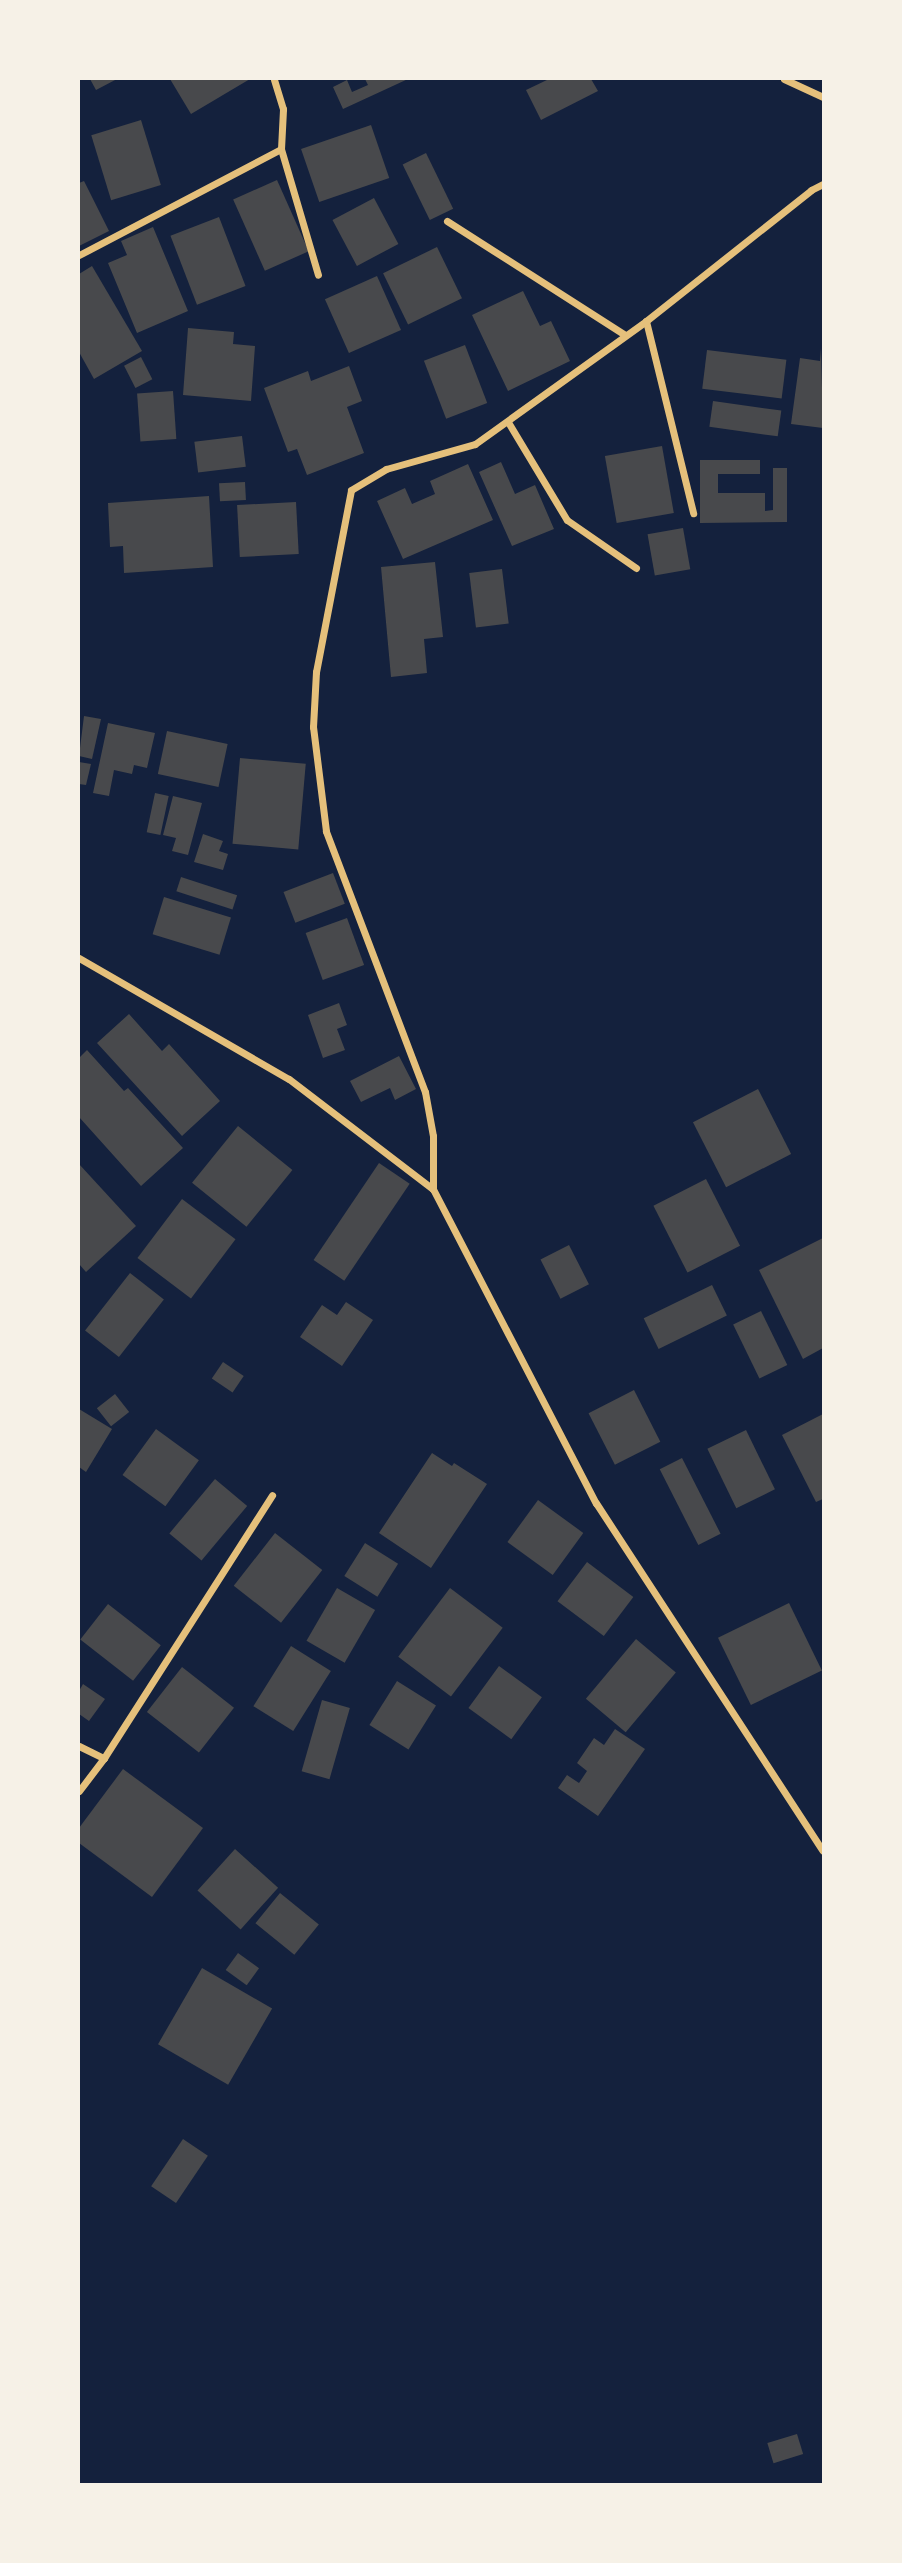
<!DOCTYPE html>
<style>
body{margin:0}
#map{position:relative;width:902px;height:2563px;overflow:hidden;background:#14213d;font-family:Manrope,sans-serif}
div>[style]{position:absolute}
.building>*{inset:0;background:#48494c;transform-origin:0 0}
.minor>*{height:7px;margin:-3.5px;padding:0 3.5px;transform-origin:3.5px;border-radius:3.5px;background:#e5c07b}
span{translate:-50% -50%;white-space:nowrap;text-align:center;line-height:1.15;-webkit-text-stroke:5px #f6f1e7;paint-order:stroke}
.frame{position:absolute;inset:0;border:80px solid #f6f1e7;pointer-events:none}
</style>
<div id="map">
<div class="building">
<i style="clip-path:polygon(90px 79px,117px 79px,96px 90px)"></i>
<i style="clip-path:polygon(170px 79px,250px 79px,191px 114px)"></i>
<i style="clip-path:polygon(365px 79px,408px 79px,343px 109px,333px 87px,347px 80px,352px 92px,368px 85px)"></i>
<i style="clip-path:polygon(549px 79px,591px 79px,598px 91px,541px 120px,526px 90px)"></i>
<i style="left:141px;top:120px;width:68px;height:52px;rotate:73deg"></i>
<i style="left:371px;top:125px;width:56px;height:74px;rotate:71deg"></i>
<i style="left:426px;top:153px;width:62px;height:26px;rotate:64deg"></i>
<i style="left:277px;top:180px;width:78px;height:48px;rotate:66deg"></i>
<i style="clip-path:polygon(84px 181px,109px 231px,79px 246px,79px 183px)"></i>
<i style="left:374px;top:198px;width:52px;height:47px;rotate:62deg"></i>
<i style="left:219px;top:217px;width:74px;height:52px;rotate:69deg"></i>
<i style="clip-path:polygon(153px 227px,188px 311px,137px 333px,108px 263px,127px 255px,121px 241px)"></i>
<i style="left:437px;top:247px;width:57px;height:60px;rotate:64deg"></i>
<i style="clip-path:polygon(92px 266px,142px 351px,94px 379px,79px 352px,79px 274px)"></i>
<i style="left:377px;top:276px;width:59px;height:57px;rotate:66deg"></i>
<i style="clip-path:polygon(523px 291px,540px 326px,551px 321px,570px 361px,508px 391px,472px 315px)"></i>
<i style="clip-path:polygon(188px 328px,234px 332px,233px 344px,255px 346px,251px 401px,183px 395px)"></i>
<i style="left:465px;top:345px;width:62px;height:44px;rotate:69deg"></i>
<i style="clip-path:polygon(821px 348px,823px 428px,791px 424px,800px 358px,820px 361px)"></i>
<i style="left:707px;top:350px;width:80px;height:39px;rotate:7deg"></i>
<i style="left:141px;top:357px;width:25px;height:19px;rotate:63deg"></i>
<i style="clip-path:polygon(349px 366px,362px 401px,347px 407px,364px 453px,307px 475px,297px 449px,288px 452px,264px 388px,308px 371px,311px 381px)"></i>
<i style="left:173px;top:391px;width:48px;height:36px;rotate:86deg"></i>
<i style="left:713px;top:401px;width:69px;height:26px;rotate:8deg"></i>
<i style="left:242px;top:436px;width:31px;height:48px;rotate:83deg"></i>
<i style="left:662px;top:446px;width:68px;height:58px;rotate:80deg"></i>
<i style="clip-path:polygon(700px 460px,760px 460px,760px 474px,718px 474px,718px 493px,765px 493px,765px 511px,773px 510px,773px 468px,787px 468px,787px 522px,700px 523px)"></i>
<i style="clip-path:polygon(501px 462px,515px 494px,535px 485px,554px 529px,512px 546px,479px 472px)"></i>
<i style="clip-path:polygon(468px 464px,493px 520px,403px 559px,377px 501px,405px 488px,412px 504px,435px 494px,430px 481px)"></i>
<i style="left:245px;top:482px;width:18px;height:26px;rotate:87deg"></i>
<i style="clip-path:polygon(209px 496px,213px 567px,124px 573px,123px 546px,110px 547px,108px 503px)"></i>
<i style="left:296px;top:502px;width:52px;height:59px;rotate:87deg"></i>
<i style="left:683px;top:528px;width:42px;height:36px;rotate:80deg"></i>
<i style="clip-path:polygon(435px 562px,443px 637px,424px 639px,427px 673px,391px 677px,381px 567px)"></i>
<i style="left:502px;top:569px;width:55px;height:33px;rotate:83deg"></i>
<i style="clip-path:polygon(84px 716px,101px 719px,92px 759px,79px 756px)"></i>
<i style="clip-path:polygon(108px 723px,155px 733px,147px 768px,134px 765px,132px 774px,114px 770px,109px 796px,93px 793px)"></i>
<i style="left:167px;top:731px;width:62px;height:44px;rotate:12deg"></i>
<i style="left:240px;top:758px;width:66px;height:86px;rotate:5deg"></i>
<i style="clip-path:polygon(79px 762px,91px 764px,86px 785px,79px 784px)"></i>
<i style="left:155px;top:793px;width:14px;height:40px;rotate:12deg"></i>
<i style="clip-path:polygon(173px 796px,202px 803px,188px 855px,172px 851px,176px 838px,163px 835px)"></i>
<i style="clip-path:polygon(203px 834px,223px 841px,219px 851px,228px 854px,223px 870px,194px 862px)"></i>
<i style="left:333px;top:873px;width:33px;height:53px;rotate:69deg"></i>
<i style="left:181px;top:877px;width:59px;height:15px;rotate:18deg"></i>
<i style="left:164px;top:897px;width:70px;height:39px;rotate:17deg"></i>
<i style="left:347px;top:918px;width:50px;height:44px;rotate:70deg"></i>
<i style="clip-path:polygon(339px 1003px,347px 1025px,337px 1029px,345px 1050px,323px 1058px,308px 1015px)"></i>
<i style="clip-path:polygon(129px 1014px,162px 1051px,169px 1044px,220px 1101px,182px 1136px,97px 1043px)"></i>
<i style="clip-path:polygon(87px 1050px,124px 1091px,128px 1088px,183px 1148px,141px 1186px,79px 1117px,79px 1058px)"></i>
<i style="clip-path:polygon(399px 1056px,416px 1089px,395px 1100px,390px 1088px,361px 1102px,350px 1081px)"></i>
<i style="left:758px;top:1089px;width:73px;height:73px;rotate:63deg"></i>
<i style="left:238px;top:1126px;width:70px;height:73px;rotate:39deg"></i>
<i style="left:379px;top:1163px;width:37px;height:117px;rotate:34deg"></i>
<i style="clip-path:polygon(79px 1164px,136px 1226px,86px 1272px,79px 1264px)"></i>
<i style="left:706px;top:1179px;width:75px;height:59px;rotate:63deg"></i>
<i style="left:182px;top:1199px;width:67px;height:74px;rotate:37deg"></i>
<i style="clip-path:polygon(823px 1238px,823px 1348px,803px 1359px,759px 1270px)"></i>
<i style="left:569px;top:1245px;width:44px;height:32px;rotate:63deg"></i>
<i style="left:130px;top:1273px;width:43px;height:73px;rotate:38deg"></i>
<i style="left:712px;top:1285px;width:34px;height:76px;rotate:64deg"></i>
<i style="clip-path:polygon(346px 1302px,373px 1320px,342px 1366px,300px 1337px,322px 1305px,337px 1315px)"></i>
<i style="left:761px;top:1311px;width:60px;height:31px;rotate:64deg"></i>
<i style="left:223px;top:1362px;width:25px;height:20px;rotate:34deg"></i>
<i style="left:634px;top:1390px;width:58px;height:51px;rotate:63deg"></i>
<i style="left:115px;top:1394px;width:23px;height:23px;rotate:52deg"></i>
<i style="clip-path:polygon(79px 1409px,112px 1429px,86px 1472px,79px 1467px)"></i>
<i style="clip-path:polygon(823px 1414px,823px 1499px,816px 1502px,782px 1435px)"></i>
<i style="left:156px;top:1429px;width:53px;height:57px;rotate:36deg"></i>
<i style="left:746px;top:1430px;width:66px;height:43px;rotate:64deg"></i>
<i style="clip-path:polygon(432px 1453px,452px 1466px,454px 1463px,487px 1484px,431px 1568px,379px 1533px)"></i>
<i style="left:682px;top:1458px;width:85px;height:25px;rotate:63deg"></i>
<i style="left:215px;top:1479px;width:42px;height:71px;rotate:40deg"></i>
<i style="left:538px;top:1500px;width:56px;height:52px;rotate:36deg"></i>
<i style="left:275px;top:1533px;width:60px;height:67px;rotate:38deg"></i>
<i style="left:365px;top:1543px;width:39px;height:39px;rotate:32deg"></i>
<i style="left:587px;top:1562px;width:58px;height:49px;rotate:37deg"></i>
<i style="left:337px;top:1588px;width:44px;height:61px;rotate:30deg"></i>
<i style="left:450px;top:1588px;width:66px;height:86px;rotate:37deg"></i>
<i style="left:789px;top:1603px;width:75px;height:79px;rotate:64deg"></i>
<i style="left:108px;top:1604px;width:67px;height:45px;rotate:38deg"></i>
<i style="left:636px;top:1639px;width:52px;height:78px;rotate:40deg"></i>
<i style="left:291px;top:1646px;width:47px;height:71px;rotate:32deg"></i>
<i style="left:499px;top:1666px;width:53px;height:52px;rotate:36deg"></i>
<i style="left:182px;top:1667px;width:66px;height:57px;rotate:38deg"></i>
<i style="left:397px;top:1681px;width:46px;height:52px;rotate:32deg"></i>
<i style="clip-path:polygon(83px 1684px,105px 1699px,89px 1721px,79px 1714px,79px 1691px)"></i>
<i style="left:322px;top:1700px;width:29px;height:74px;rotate:16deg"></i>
<i style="clip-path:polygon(615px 1729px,645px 1749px,598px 1816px,558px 1788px,567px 1775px,579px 1783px,587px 1771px,577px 1763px,594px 1738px,604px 1745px)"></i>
<i style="clip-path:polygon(123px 1769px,203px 1828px,152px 1897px,79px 1843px,79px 1828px)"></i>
<i style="left:235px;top:1849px;width:58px;height:56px;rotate:42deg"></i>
<i style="left:280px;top:1893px;width:50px;height:39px;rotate:39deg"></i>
<i style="left:238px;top:1953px;width:26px;height:21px;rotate:36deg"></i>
<i style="left:202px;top:1968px;width:81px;height:88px;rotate:30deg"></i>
<i style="left:183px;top:2139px;width:30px;height:57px;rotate:34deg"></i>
<i style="left:797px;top:2434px;width:21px;height:31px;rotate:73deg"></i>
</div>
<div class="minor">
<i style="left:784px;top:79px;width:43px;rotate:24.8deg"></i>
<i style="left:281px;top:149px;width:131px;rotate:73.6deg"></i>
<i style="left:447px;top:221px;width:211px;rotate:32.6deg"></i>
<i style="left:79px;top:255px;width:228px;rotate:-27.7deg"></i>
<i style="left:281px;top:149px;width:40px;rotate:-87.1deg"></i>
<i style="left:283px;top:109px;width:31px;rotate:-107deg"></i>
<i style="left:646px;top:321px;width:198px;rotate:76.2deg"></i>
<i style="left:508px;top:422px;width:114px;rotate:59deg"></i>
<i style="left:567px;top:520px;width:84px;rotate:34.8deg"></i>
<i style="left:79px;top:958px;width:242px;rotate:30deg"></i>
<i style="left:289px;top:1079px;width:181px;rotate:37.4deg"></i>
<i style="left:433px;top:1189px;width:354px;rotate:62.6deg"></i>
<i style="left:596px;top:1503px;width:415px;rotate:56.9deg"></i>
<i style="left:433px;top:1189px;width:53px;rotate:-90deg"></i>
<i style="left:433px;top:1136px;width:45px;rotate:-100.3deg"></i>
<i style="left:425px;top:1092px;width:279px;rotate:-110.8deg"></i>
<i style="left:326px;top:831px;width:105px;rotate:-97.1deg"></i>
<i style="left:313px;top:727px;width:55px;rotate:-86.9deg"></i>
<i style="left:316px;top:672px;width:185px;rotate:-79.1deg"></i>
<i style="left:351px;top:490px;width:41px;rotate:-31deg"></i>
<i style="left:386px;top:469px;width:92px;rotate:-15.7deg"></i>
<i style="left:475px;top:444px;width:211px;rotate:-35.7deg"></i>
<i style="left:646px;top:321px;width:211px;rotate:-38.4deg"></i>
<i style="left:811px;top:190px;width:13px;rotate:-27deg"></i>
<i style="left:79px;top:1746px;width:28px;rotate:26deg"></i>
<i style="left:79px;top:1791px;width:41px;rotate:-52.9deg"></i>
<i style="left:104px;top:1758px;width:312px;rotate:-57.4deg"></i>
</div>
<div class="frame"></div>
</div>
